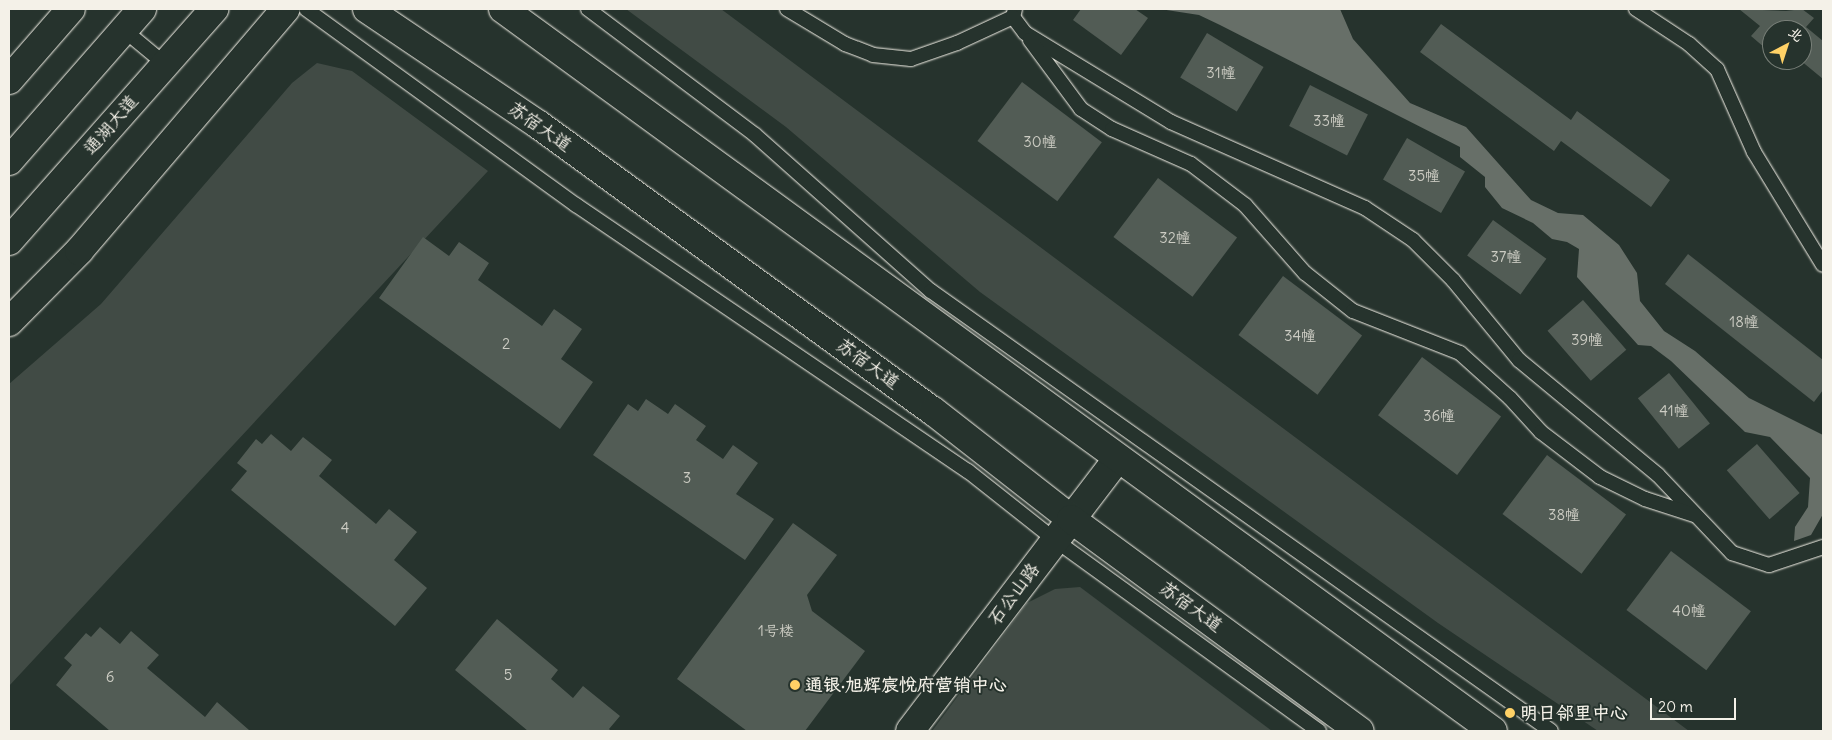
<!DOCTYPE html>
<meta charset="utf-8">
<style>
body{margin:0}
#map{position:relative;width:1832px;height:740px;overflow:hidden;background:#26332d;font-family:Delius,"LXGW WenKai TC",sans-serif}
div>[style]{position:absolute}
.green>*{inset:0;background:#414b45}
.water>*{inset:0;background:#676f68}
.building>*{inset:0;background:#525c55;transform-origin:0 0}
.roads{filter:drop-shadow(0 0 1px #f4f1e8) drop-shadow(0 0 1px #f4f1e8)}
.service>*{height:14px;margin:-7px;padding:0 7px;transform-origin:7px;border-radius:7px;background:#26332d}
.minor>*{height:28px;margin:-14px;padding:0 14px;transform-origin:14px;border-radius:14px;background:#26332d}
.tertiary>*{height:28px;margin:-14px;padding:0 14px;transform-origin:14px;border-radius:14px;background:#26332d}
.primary>*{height:28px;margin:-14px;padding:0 14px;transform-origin:14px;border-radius:14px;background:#26332d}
.dots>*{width:14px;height:14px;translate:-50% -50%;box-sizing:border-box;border:2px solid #26332d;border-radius:50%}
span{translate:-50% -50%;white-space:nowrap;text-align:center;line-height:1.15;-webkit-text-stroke:4px #26332d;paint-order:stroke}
.number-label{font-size:15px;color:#ccccc3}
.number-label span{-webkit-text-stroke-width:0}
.street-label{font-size:18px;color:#f4f1e8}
.poi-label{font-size:18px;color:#f4f1e8;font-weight:700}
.left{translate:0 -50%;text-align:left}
.frame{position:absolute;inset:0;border:10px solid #f4f1e8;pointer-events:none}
.north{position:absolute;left:1762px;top:20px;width:50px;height:50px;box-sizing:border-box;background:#26332d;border:1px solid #787f78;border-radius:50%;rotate:40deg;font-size:14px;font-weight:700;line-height:20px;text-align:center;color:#f4f1e8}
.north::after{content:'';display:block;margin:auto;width:18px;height:22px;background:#ffd166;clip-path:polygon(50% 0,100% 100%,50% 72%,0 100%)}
.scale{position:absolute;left:1650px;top:698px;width:86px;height:22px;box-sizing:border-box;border:2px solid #f4f1e8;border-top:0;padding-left:6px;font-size:15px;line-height:18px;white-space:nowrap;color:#f4f1e8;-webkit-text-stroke:4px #26332d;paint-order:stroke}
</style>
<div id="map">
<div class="green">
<i style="clip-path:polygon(626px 9px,721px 9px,1689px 731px,1598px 731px,1438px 623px,980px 292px,786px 127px)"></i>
<i style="clip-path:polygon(317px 63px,352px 71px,488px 171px,9px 686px,9px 384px,101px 304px,292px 83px)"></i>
<i style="clip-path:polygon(1080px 587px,1272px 731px,932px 731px,1027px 603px,1055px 589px)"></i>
</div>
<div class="water">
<i style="clip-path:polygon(1160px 9px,1340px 9px,1353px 39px,1410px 103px,1466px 127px,1531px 200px,1558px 213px,1583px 215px,1619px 245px,1637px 273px,1640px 301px,1664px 331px,1695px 351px,1749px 398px,1823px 435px,1823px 514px,1811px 535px,1794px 541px,1795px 527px,1808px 507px,1810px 478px,1770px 437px,1745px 432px,1671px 361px,1651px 346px,1638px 345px,1577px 277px,1579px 249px,1567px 242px,1552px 239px,1533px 223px,1502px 208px,1485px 187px,1485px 177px,1460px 157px,1460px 147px,1220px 25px,1199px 15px)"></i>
</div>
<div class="building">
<i style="clip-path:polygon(1081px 9px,1135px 9px,1148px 18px,1121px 55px,1073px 20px)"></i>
<i style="clip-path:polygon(1739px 9px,1786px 11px,1802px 9px,1814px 18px,1806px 27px,1823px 41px,1823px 79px,1800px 60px,1802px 30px,1772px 30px,1772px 54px,1751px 36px,1760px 26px)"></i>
<i style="clip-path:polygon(1441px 24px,1571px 120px,1577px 111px,1670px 180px,1651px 207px,1561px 141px,1554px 151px,1420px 52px)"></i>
<i style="left:1207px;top:33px;width:66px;height:52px;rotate:31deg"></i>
<i style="left:1022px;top:82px;width:100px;height:74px;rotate:37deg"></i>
<i style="left:1310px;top:85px;width:65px;height:46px;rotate:27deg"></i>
<i style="left:1407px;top:138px;width:67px;height:48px;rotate:30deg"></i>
<i style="left:1158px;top:178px;width:99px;height:74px;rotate:37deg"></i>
<i style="left:1493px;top:220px;width:66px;height:44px;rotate:36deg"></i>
<i style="clip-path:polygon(423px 237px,449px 256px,459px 242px,489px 263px,478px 280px,542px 326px,554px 309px,582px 329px,561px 359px,593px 382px,560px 429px,379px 298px)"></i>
<i style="clip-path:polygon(1688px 254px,1823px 360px,1823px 390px,1814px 402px,1665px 284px)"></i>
<i style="left:1283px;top:276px;width:99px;height:74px;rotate:37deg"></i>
<i style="left:1583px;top:300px;width:66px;height:47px;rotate:49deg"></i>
<i style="left:1422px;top:357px;width:99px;height:73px;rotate:37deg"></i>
<i style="left:1669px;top:373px;width:65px;height:40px;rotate:51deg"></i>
<i style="clip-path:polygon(646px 399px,668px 414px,675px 404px,706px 426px,696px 440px,723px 459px,733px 445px,758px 463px,736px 494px,774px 519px,745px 560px,593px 455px,628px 404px,638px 411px)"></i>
<i style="clip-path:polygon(271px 434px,291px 451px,303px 437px,332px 460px,319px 476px,376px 524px,389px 509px,417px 532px,394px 560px,427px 588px,395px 626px,231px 490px,247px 471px,237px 463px,256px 439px,262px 444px)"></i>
<i style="left:1757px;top:444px;width:65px;height:40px;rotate:49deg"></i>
<i style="left:1547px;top:455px;width:99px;height:74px;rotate:37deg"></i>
<i style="clip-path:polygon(793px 523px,837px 555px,807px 595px,812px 611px,865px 651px,805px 731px,747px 731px,677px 679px)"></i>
<i style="left:1671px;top:551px;width:100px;height:74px;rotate:37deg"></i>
<i style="clip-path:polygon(497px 619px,558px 670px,551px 679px,573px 698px,583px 686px,620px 716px,609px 729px,611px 731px,528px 731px,455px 670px)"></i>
<i style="clip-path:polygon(100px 627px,120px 644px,131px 631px,159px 655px,147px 668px,205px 717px,217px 702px,249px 730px,110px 731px,56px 685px,72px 665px,64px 658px,86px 633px,91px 637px)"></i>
</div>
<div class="roads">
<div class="service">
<i style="left:306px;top:9px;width:334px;rotate:36deg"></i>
<i style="left:576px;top:205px;width:474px;rotate:34.2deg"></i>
<i style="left:968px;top:471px;width:111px;rotate:38.4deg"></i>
<i style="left:1055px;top:540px;width:326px;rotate:35.9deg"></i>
<i style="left:588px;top:9px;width:209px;rotate:37deg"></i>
<i style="left:755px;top:135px;width:235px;rotate:41.6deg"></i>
<i style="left:931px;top:291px;width:760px;rotate:35.36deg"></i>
<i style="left:787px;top:9px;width:68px;rotate:31.1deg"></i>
<i style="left:845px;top:44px;width:30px;rotate:21deg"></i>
<i style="left:873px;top:55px;width:38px;rotate:6deg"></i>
<i style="left:911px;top:59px;width:49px;rotate:-19.2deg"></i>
<i style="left:957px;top:43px;width:62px;rotate:-24.9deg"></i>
<i style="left:1015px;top:9px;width:8px;rotate:104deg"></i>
<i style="left:1013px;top:17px;width:20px;rotate:53deg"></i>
<i style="left:1025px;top:33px;width:171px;rotate:31.4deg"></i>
<i style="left:1171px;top:122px;width:212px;rotate:23.9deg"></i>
<i style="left:1365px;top:208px;width:58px;rotate:33.7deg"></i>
<i style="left:1413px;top:240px;width:57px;rotate:45deg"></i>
<i style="left:1453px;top:280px;width:104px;rotate:50.5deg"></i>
<i style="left:1519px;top:360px;width:180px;rotate:39.6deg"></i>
<i style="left:1658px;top:475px;width:108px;rotate:46.5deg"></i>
<i style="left:1732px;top:553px;width:39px;rotate:18deg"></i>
<i style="left:1769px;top:565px;width:57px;rotate:-18.4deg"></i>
<i style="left:1636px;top:9px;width:64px;rotate:33.4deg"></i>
<i style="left:1689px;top:44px;width:38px;rotate:42deg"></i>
<i style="left:1717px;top:69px;width:91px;rotate:66deg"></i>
<i style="left:1754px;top:152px;width:132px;rotate:58.6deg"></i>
<i style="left:124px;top:30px;width:53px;rotate:39.7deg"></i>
<i style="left:1030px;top:40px;width:86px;rotate:53.5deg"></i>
<i style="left:1081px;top:109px;width:37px;rotate:33deg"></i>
<i style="left:1112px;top:129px;width:86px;rotate:23.9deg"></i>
<i style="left:1191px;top:164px;width:68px;rotate:37.2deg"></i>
<i style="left:1245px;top:205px;width:91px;rotate:48.6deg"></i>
<i style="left:1305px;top:273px;width:61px;rotate:38.4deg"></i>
<i style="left:1353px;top:311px;width:115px;rotate:21.4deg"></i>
<i style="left:1460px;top:353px;width:67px;rotate:42deg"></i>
<i style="left:1510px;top:398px;width:46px;rotate:47.6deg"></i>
<i style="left:1541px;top:432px;width:74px;rotate:37.3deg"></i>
<i style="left:1600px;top:477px;width:50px;rotate:26.1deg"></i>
<i style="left:1645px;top:499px;width:52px;rotate:18.1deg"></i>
</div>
<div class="minor">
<i style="left:9px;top:80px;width:94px;rotate:-48.9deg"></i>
<i style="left:9px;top:322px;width:100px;rotate:-45.4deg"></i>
<i style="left:79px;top:251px;width:318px;rotate:-49.5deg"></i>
</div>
<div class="tertiary">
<i style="left:910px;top:731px;width:343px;rotate:-52.7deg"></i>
</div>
<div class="primary">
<i style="left:367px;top:9px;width:207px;rotate:34deg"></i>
<i style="left:539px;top:125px;width:487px;rotate:36deg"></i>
<i style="left:933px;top:411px;width:175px;rotate:38deg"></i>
<i style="left:1071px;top:519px;width:358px;rotate:36.3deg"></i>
<i style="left:503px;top:9px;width:1225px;rotate:36.1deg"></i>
<i style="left:9px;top:161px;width:202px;rotate:-48.8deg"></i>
<i style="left:9px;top:241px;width:310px;rotate:-48.5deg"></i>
</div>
</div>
<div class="dots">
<i style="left:795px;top:685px;background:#ffd166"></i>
<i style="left:1510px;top:713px;background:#ffd166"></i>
</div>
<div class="number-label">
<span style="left:1221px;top:73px">31幢</span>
<span style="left:1329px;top:121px">33幢</span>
<span style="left:1040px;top:142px">30幢</span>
<span style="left:1424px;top:176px">35幢</span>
<span style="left:1175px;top:238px">32幢</span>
<span style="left:1506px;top:257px">37幢</span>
<span style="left:1744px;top:322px">18幢</span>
<span style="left:1300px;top:336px">34幢</span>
<span style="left:1587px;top:340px">39幢</span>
<span style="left:506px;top:344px">2</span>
<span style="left:1674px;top:411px">41幢</span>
<span style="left:1439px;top:416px">36幢</span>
<span style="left:687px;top:478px">3</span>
<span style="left:1564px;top:515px">38幢</span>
<span style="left:345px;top:528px">4</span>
<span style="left:1689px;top:611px">40幢</span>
<span style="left:776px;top:631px">1号楼</span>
<span style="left:508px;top:675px">5</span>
<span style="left:110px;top:677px">6</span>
</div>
<div class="street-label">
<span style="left:111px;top:125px;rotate:-49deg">通湖大道</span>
<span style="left:540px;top:127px;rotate:35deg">苏宿大道</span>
<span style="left:868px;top:364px;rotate:36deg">苏宿大道</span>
<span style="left:1014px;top:594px;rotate:-53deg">石公山路</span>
<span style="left:1191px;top:607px;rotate:36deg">苏宿大道</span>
</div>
<div class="poi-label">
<span class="left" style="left:805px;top:685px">通银·旭辉宸悦府营销中心</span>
<span class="left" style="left:1520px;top:713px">明日邻里中心</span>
</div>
<div class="frame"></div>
<div class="north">北</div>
<div class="scale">20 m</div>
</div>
